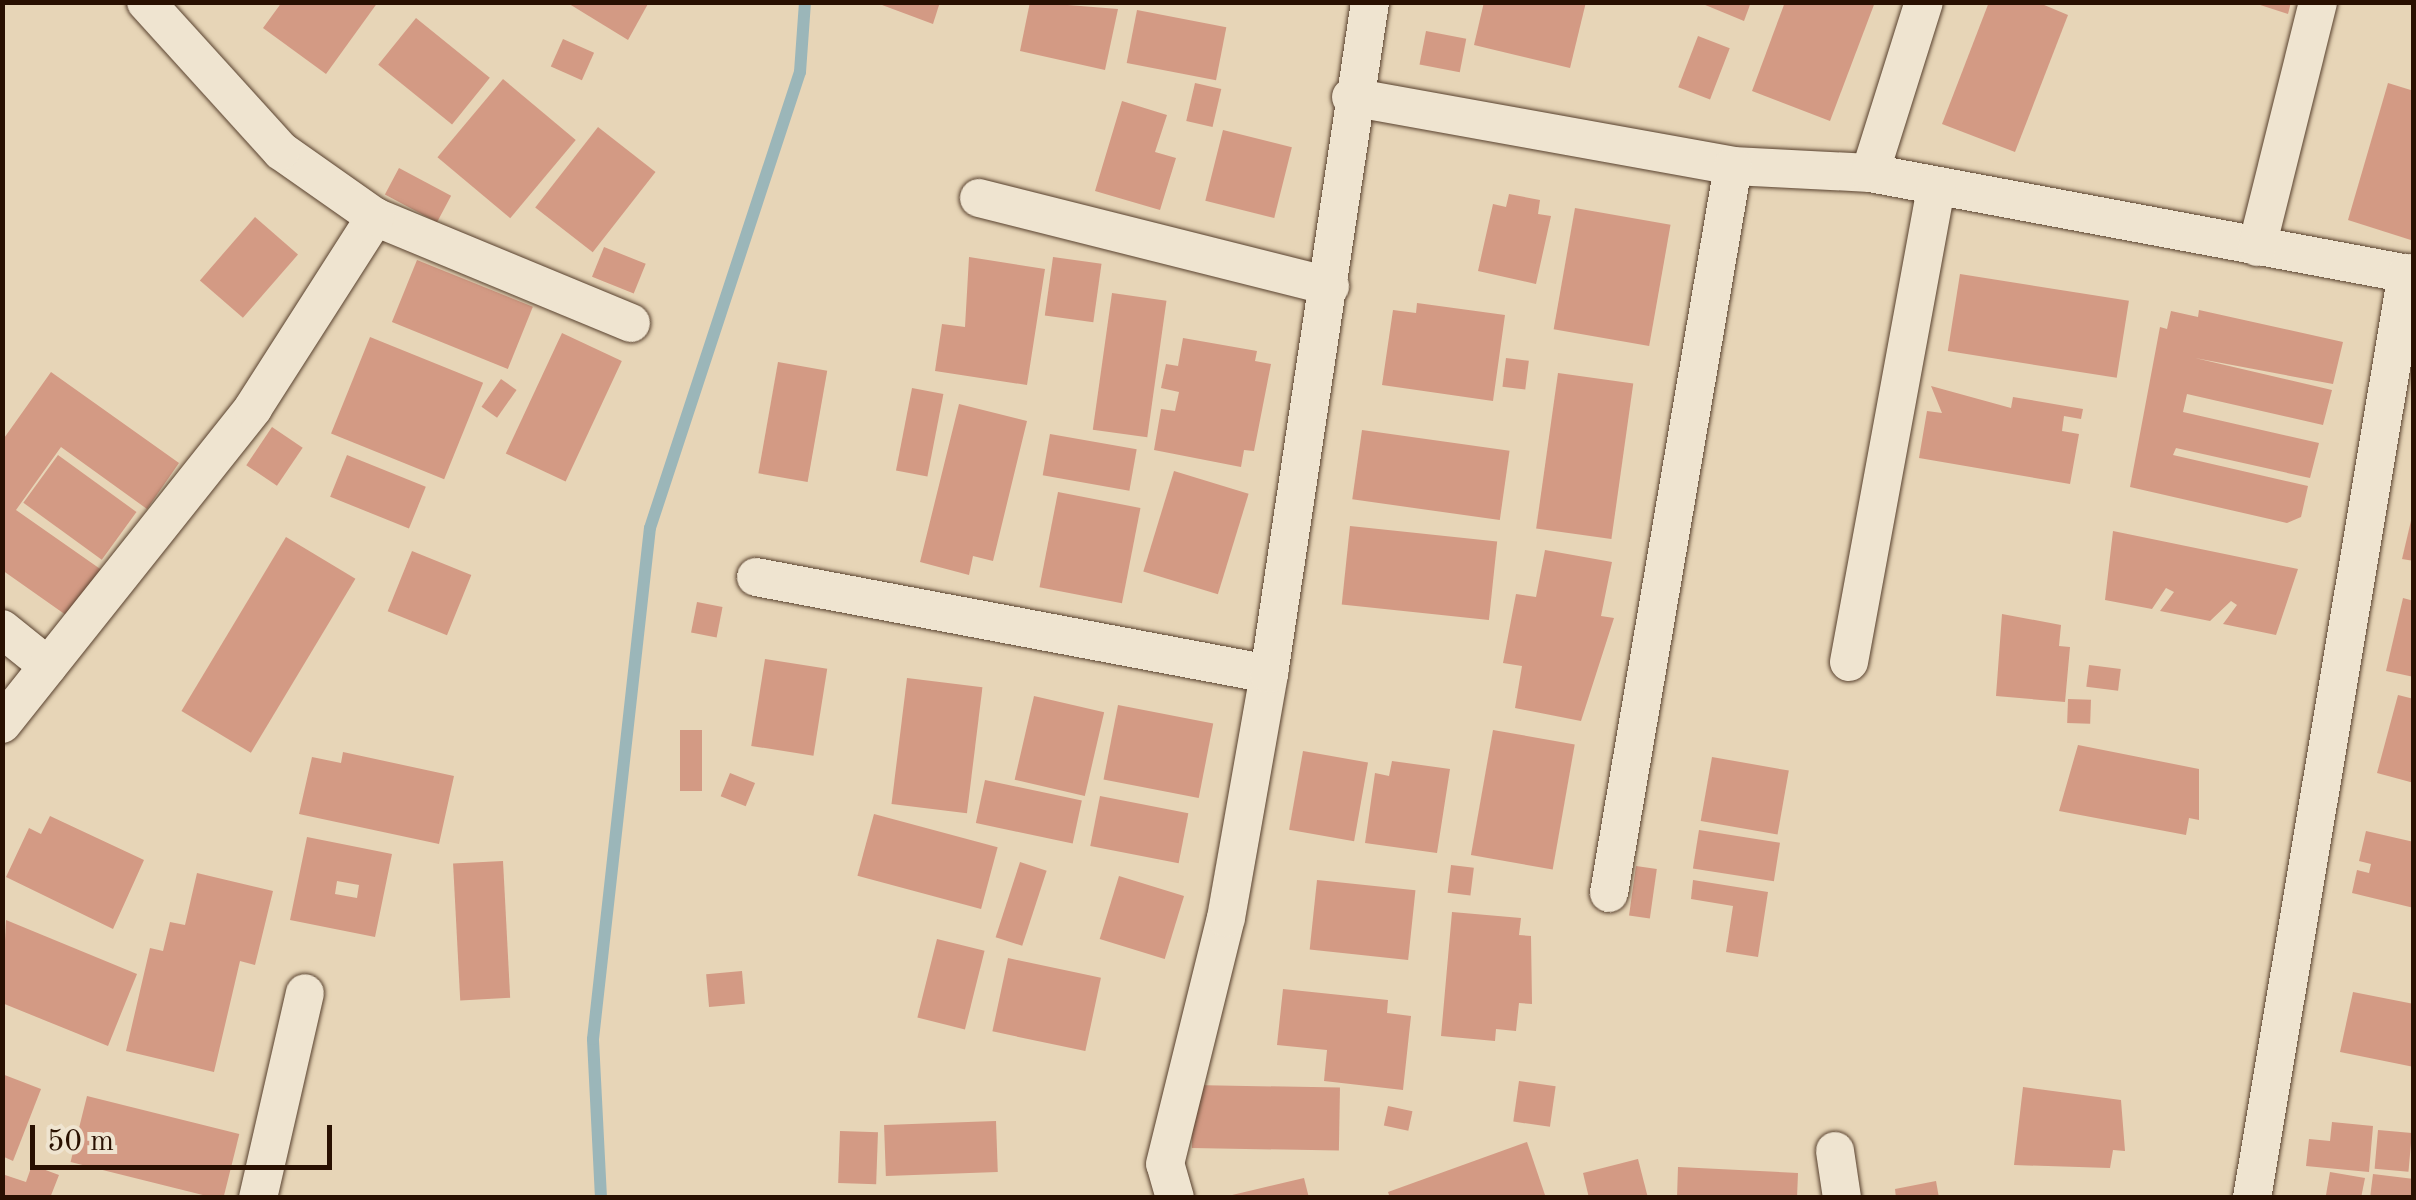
<!DOCTYPE html>
<style>
body{margin:0}
#map{position:relative;width:2416px;height:1200px;overflow:hidden;background:#e7d5b7;font-family:"Old Standard TT",serif}
div>[style]{position:absolute}
.stream>*{height:12px;margin:-6px;padding:0 6px;transform-origin:6px;border-radius:6px;background:#9bb6b9}
.building>*{inset:0;background:#d39a84;transform-origin:0 0}
.roads{filter:drop-shadow(0 0 2px #58412e) drop-shadow(0 0 2px #58412e)}
.minor>*{height:38px;margin:-19px;padding:0 19px;transform-origin:19px;border-radius:19px;background:#efe4d0}
span{translate:-50% -50%;white-space:nowrap;text-align:center;line-height:1.15;-webkit-text-stroke:8px #efe4d0;paint-order:stroke}
.frame{position:absolute;inset:0;border:5px solid #291001;pointer-events:none}
.scale{position:absolute;left:30px;top:1125px;width:302px;height:45px;box-sizing:border-box;border:5px solid #291001;border-top:0;padding-left:12px;font-size:30px;line-height:35px;white-space:nowrap;color:#291001;-webkit-text-stroke:8px #efe4d0;paint-order:stroke}
</style>
<div id="map">
<div class="stream">
<i style="left:601px;top:1198px;width:159px;rotate:-92.9deg"></i>
<i style="left:593px;top:1039px;width:514px;rotate:-83.64deg"></i>
<i style="left:650px;top:528px;width:480px;rotate:-71.8deg"></i>
<i style="left:800px;top:72px;width:70px;rotate:-85.9deg"></i>
</div>
<div class="building">
<i style="clip-path:polygon(282px 2px,378px 2px,326px 74px,263px 28px)"></i>
<i style="clip-path:polygon(566px 2px,649px 2px,628px 40px)"></i>
<i style="clip-path:polygon(874px 2px,940px 2px,933px 24px)"></i>
<i style="clip-path:polygon(1030px 2px,1118px 9px,1105px 70px,1020px 51px)"></i>
<i style="clip-path:polygon(1484px 2px,1586px 2px,1570px 68px,1474px 45px)"></i>
<i style="clip-path:polygon(1698px 2px,1751px 2px,1744px 21px)"></i>
<i style="clip-path:polygon(1785px 2px,1875px 2px,1830px 121px,1752px 91px)"></i>
<i style="clip-path:polygon(1989px 2px,2037px 2px,2068px 15px,2015px 152px,1942px 124px)"></i>
<i style="clip-path:polygon(2251px 2px,2291px 2px,2288px 14px)"></i>
<i style="left:1137px;top:10px;width:91px;height:54px;rotate:11deg"></i>
<i style="left:416px;top:18px;width:95px;height:60px;rotate:39deg"></i>
<i style="left:1426px;top:31px;width:41px;height:34px;rotate:11deg"></i>
<i style="left:1698px;top:36px;width:34px;height:55px;rotate:21deg"></i>
<i style="left:563px;top:39px;width:34px;height:30px;rotate:24deg"></i>
<i style="left:503px;top:79px;width:95px;height:102px;rotate:40deg"></i>
<i style="left:1195px;top:83px;width:27px;height:39px;rotate:13deg"></i>
<i style="clip-path:polygon(2388px 83px,2414px 91px,2414px 241px,2348px 220px)"></i>
<i style="clip-path:polygon(1122px 101px,1167px 115px,1155px 152px,1176px 158px,1160px 210px,1095px 191px)"></i>
<i style="left:598px;top:127px;width:73px;height:102px;rotate:38deg"></i>
<i style="left:1223px;top:130px;width:71px;height:73px;rotate:14deg"></i>
<i style="left:399px;top:168px;width:59px;height:30px;rotate:28deg"></i>
<i style="clip-path:polygon(1509px 194px,1540px 200px,1538px 214px,1551px 216px,1536px 284px,1478px 271px,1493px 204px,1506px 207px)"></i>
<i style="left:1575px;top:208px;width:97px;height:123px;rotate:10deg"></i>
<i style="left:255px;top:217px;width:57px;height:84px;rotate:41deg"></i>
<i style="left:604px;top:247px;width:45px;height:32px;rotate:22deg"></i>
<i style="clip-path:polygon(969px 257px,1045px 269px,1027px 385px,935px 371px,942px 324px,965px 327px)"></i>
<i style="left:1053px;top:257px;width:49px;height:59px;rotate:8deg"></i>
<i style="left:417px;top:260px;width:125px;height:67px;rotate:22deg"></i>
<i style="left:1960px;top:274px;width:171px;height:78px;rotate:9deg"></i>
<i style="left:1112px;top:293px;width:55px;height:138px;rotate:8deg"></i>
<i style="clip-path:polygon(1417px 303px,1505px 315px,1493px 401px,1382px 385px,1393px 310px,1416px 313px)"></i>
<i style="clip-path:polygon(2199px 310px,2343px 342px,2333px 384px,2195px 358px,2332px 390px,2323px 425px,2187px 394px,2183px 412px,2319px 443px,2310px 478px,2176px 448px,2173px 455px,2308px 486px,2301px 517px,2287px 523px,2130px 487px,2160px 327px,2167px 329px,2171px 311px,2198px 317px)"></i>
<i style="left:562px;top:333px;width:66px;height:133px;rotate:25deg"></i>
<i style="left:370px;top:337px;width:122px;height:104px;rotate:22deg"></i>
<i style="clip-path:polygon(1183px 338px,1257px 351px,1255px 361px,1271px 364px,1254px 451px,1244px 450px,1241px 467px,1154px 450px,1161px 409px,1175px 411px,1179px 392px,1161px 388px,1166px 364px,1178px 366px)"></i>
<i style="left:1506px;top:358px;width:23px;height:29px;rotate:7deg"></i>
<i style="left:778px;top:362px;width:50px;height:113px;rotate:10deg"></i>
<i style="clip-path:polygon(51px 372px,179px 463px,147px 509px,61px 447px,16px 510px,106px 573px,73px 620px,2px 570px,2px 441px)"></i>
<i style="left:1558px;top:373px;width:76px;height:157px;rotate:8deg"></i>
<i style="left:501px;top:379px;width:19px;height:34px;rotate:35deg"></i>
<i style="clip-path:polygon(1931px 386px,2011px 408px,2013px 397px,2083px 409px,2081px 419px,2064px 416px,2062px 431px,2079px 434px,2070px 484px,1919px 458px,1927px 411px,1942px 413px)"></i>
<i style="left:912px;top:388px;width:32px;height:84px;rotate:11deg"></i>
<i style="clip-path:polygon(959px 404px,1027px 421px,993px 561px,973px 556px,969px 575px,920px 562px)"></i>
<i style="left:272px;top:427px;width:37px;height:46px;rotate:34deg"></i>
<i style="left:1362px;top:430px;width:149px;height:70px;rotate:8deg"></i>
<i style="left:1050px;top:434px;width:88px;height:42px;rotate:10deg"></i>
<i style="left:58px;top:455px;width:97px;height:59px;rotate:36deg"></i>
<i style="left:347px;top:455px;width:85px;height:45px;rotate:22deg"></i>
<i style="left:1174px;top:471px;width:78px;height:105px;rotate:17deg"></i>
<i style="left:1058px;top:492px;width:84px;height:97px;rotate:11deg"></i>
<i style="clip-path:polygon(2414px 508px,2414px 561px,2402px 559px)"></i>
<i style="left:1350px;top:526px;width:148px;height:79px;rotate:6deg"></i>
<i style="clip-path:polygon(2113px 531px,2298px 569px,2276px 635px,2223px 624px,2237px 605px,2231px 601px,2210px 621px,2160px 611px,2174px 592px,2166px 588px,2152px 609px,2105px 600px)"></i>
<i style="left:286px;top:537px;width:81px;height:203px;rotate:31deg"></i>
<i style="clip-path:polygon(1545px 550px,1612px 562px,1601px 616px,1614px 618px,1581px 721px,1515px 708px,1522px 666px,1503px 663px,1516px 594px,1536px 597px)"></i>
<i style="left:412px;top:551px;width:64px;height:65px;rotate:22deg"></i>
<i style="clip-path:polygon(2403px 598px,2414px 601px,2414px 677px,2386px 671px)"></i>
<i style="left:697px;top:602px;width:26px;height:31px;rotate:11deg"></i>
<i style="clip-path:polygon(2002px 614px,2061px 625px,2059px 646px,2070px 647px,2065px 702px,1996px 696px)"></i>
<i style="left:765px;top:659px;width:63px;height:88px;rotate:9deg"></i>
<i style="left:2089px;top:665px;width:32px;height:22px;rotate:7deg"></i>
<i style="left:907px;top:678px;width:76px;height:127px;rotate:7deg"></i>
<i style="clip-path:polygon(2398px 695px,2414px 699px,2414px 783px,2377px 773px)"></i>
<i style="left:1034px;top:696px;width:72px;height:86px;rotate:13deg"></i>
<i style="left:2068px;top:699px;width:23px;height:24px;rotate:2deg"></i>
<i style="left:1118px;top:705px;width:97px;height:76px;rotate:11deg"></i>
<i style="left:702px;top:730px;width:61px;height:22px;rotate:90deg"></i>
<i style="left:1493px;top:730px;width:83px;height:127px;rotate:10deg"></i>
<i style="clip-path:polygon(2078px 745px,2199px 769px,2199px 820px,2189px 818px,2186px 835px,2059px 811px)"></i>
<i style="left:1303px;top:751px;width:66px;height:80px;rotate:10deg"></i>
<i style="clip-path:polygon(343px 752px,454px 776px,439px 844px,299px 814px,312px 757px,341px 763px)"></i>
<i style="left:1712px;top:757px;width:78px;height:65px;rotate:10deg"></i>
<i style="clip-path:polygon(1392px 761px,1450px 769px,1437px 853px,1365px 843px,1375px 773px,1389px 776px)"></i>
<i style="left:730px;top:773px;width:27px;height:25px;rotate:22deg"></i>
<i style="left:985px;top:780px;width:99px;height:44px;rotate:12deg"></i>
<i style="left:1100px;top:796px;width:90px;height:51px;rotate:11deg"></i>
<i style="left:874px;top:814px;width:128px;height:64px;rotate:15deg"></i>
<i style="clip-path:polygon(50px 816px,144px 860px,113px 929px,6px 877px,29px 828px,41px 834px)"></i>
<i style="left:1699px;top:830px;width:82px;height:39px;rotate:9deg"></i>
<i style="clip-path:polygon(2366px 831px,2414px 842px,2414px 908px,2352px 893px,2357px 870px,2369px 873px,2371px 864px,2359px 861px)"></i>
<i style="clip-path:polygon(evenodd,307px 837px,392px 854px,375px 937px,290px 920px,307px 837px,337px 881px,359px 885px,357px 898px,335px 894px,337px 881px)"></i>
<i style="left:503px;top:861px;width:137px;height:50px;rotate:87deg"></i>
<i style="left:1020px;top:862px;width:28px;height:79px;rotate:18deg"></i>
<i style="left:1451px;top:865px;width:23px;height:28px;rotate:7deg"></i>
<i style="left:1636px;top:866px;width:21px;height:50px;rotate:8deg"></i>
<i style="clip-path:polygon(197px 873px,273px 891px,255px 965px,240px 961px,214px 1072px,126px 1051px,150px 948px,163px 951px,170px 922px,185px 925px)"></i>
<i style="left:1119px;top:876px;width:68px;height:66px;rotate:17deg"></i>
<i style="left:1317px;top:880px;width:99px;height:70px;rotate:6deg"></i>
<i style="clip-path:polygon(1693px 880px,1768px 892px,1758px 957px,1726px 952px,1733px 906px,1691px 899px)"></i>
<i style="clip-path:polygon(1452px 912px,1521px 918px,1519px 935px,1531px 936px,1532px 1004px,1519px 1003px,1516px 1031px,1496px 1029px,1495px 1041px,1441px 1036px)"></i>
<i style="clip-path:polygon(6px 920px,137px 974px,108px 1046px,2px 1003px)"></i>
<i style="left:937px;top:939px;width:49px;height:81px;rotate:14deg"></i>
<i style="left:1008px;top:958px;width:95px;height:75px;rotate:12deg"></i>
<i style="left:742px;top:971px;width:33px;height:36px;rotate:85deg"></i>
<i style="clip-path:polygon(1283px 989px,1388px 1000px,1387px 1013px,1411px 1016px,1403px 1090px,1324px 1081px,1327px 1050px,1277px 1045px)"></i>
<i style="clip-path:polygon(2353px 992px,2414px 1004px,2414px 1067px,2340px 1052px)"></i>
<i style="clip-path:polygon(2px 1074px,41px 1089px,13px 1161px,2px 1156px)"></i>
<i style="left:1519px;top:1081px;width:37px;height:41px;rotate:8deg"></i>
<i style="left:1193px;top:1085px;width:147px;height:63px;rotate:1deg"></i>
<i style="clip-path:polygon(2023px 1087px,2121px 1100px,2125px 1151px,2113px 1150px,2110px 1168px,2014px 1165px)"></i>
<i style="left:87px;top:1096px;width:157px;height:68px;rotate:14deg"></i>
<i style="left:1388px;top:1106px;width:25px;height:20px;rotate:12deg"></i>
<i style="left:996px;top:1121px;width:51px;height:112px;rotate:88deg"></i>
<i style="clip-path:polygon(2332px 1122px,2373px 1126px,2369px 1172px,2306px 1166px,2309px 1139px,2330px 1141px)"></i>
<i style="left:2378px;top:1130px;width:34px;height:39px;rotate:5deg"></i>
<i style="left:840px;top:1131px;width:38px;height:52px;rotate:2deg"></i>
<i style="clip-path:polygon(1527px 1142px,1546px 1198px,1390px 1198px,1388px 1192px)"></i>
<i style="clip-path:polygon(1638px 1159px,1648px 1198px,1589px 1198px,1583px 1173px)"></i>
<i style="clip-path:polygon(32px 1165px,59px 1175px,50px 1198px,2px 1198px,5px 1175px,26px 1182px)"></i>
<i style="clip-path:polygon(1678px 1167px,1798px 1173px,1797px 1198px,1677px 1198px)"></i>
<i style="clip-path:polygon(2330px 1172px,2365px 1178px,2361px 1198px,2326px 1195px)"></i>
<i style="clip-path:polygon(2373px 1174px,2414px 1179px,2414px 1198px,2370px 1198px)"></i>
<i style="clip-path:polygon(1304px 1178px,1309px 1198px,1228px 1198px,1228px 1196px)"></i>
<i style="clip-path:polygon(1936px 1181px,1939px 1198px,1896px 1198px,1895px 1189px)"></i>
</div>
<div class="roads">
<div class="minor">
<i style="left:1351px;top:97px;width:388px;rotate:10.2deg"></i>
<i style="left:1733px;top:166px;width:137px;rotate:2.9deg"></i>
<i style="left:1870px;top:173px;width:553px;rotate:10.62deg"></i>
<i style="left:1870px;top:173px;width:179px;rotate:-72.5deg"></i>
<i style="left:979px;top:198px;width:362px;rotate:14.1deg"></i>
<i style="left:375px;top:217px;width:277px;rotate:22.5deg"></i>
<i style="left:2257px;top:247px;width:252px;rotate:-76deg"></i>
<i style="left:756px;top:577px;width:522px;rotate:10.71deg"></i>
<i style="left:2px;top:629px;width:59px;rotate:38.8deg"></i>
<i style="left:1849px;top:662px;width:484px;rotate:-79.6deg"></i>
<i style="left:2px;top:724px;width:404px;rotate:-51.5deg"></i>
<i style="left:253px;top:408px;width:227px;rotate:-57.4deg"></i>
<i style="left:375px;top:217px;width:115px;rotate:-144.9deg"></i>
<i style="left:281px;top:151px;width:201px;rotate:-132.2deg"></i>
<i style="left:1609px;top:893px;width:737px;rotate:-80.32deg"></i>
<i style="left:1835px;top:1151px;width:48px;rotate:81.5deg"></i>
<i style="left:258px;top:1198px;width:210px;rotate:-77.1deg"></i>
<i style="left:1175px;top:1198px;width:35px;rotate:-106deg"></i>
<i style="left:1165px;top:1164px;width:253px;rotate:-76.1deg"></i>
<i style="left:1226px;top:918px;width:248px;rotate:-80deg"></i>
<i style="left:1269px;top:674px;width:680px;rotate:-81.45deg"></i>
<i style="left:2252px;top:1198px;width:938px;rotate:-80.49deg"></i>
</div>
</div>
<div class="frame"></div>
<div class="scale">50 m</div>
</div>
